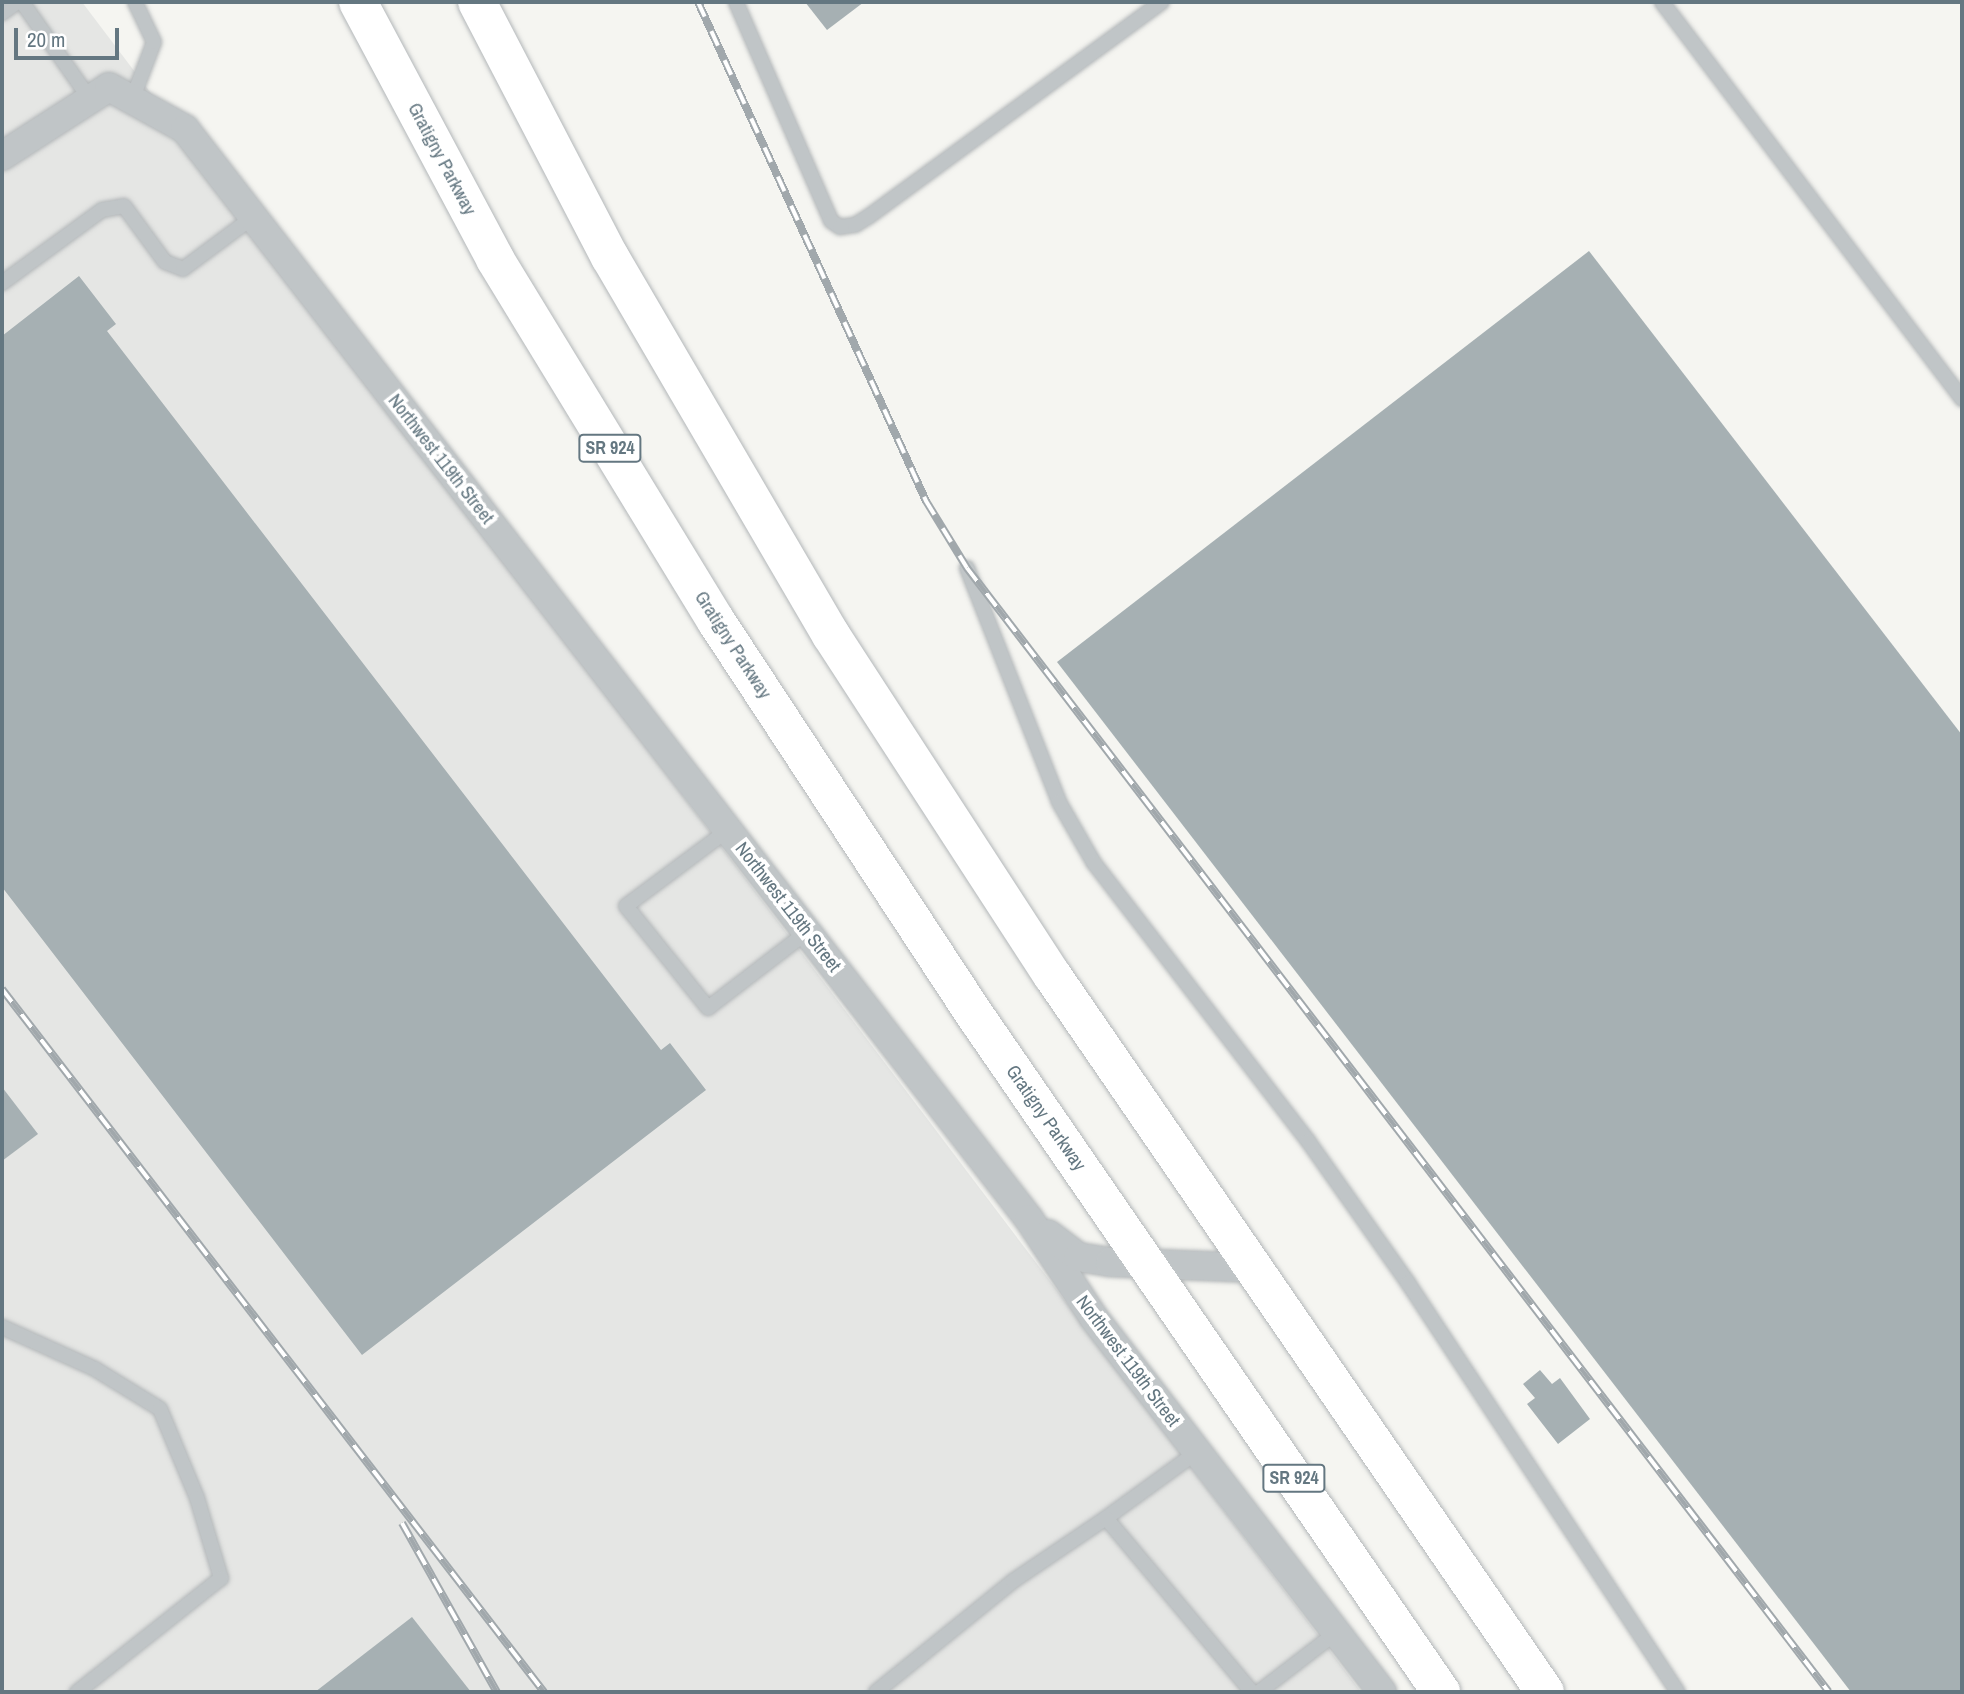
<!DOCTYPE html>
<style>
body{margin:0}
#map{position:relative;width:1964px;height:1694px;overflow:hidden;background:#f5f5f1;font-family:"Archivo Narrow",sans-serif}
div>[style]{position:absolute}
.built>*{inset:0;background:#e5e6e4}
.building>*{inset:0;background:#a6b0b3}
.roads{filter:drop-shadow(0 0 2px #b3b7b9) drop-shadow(0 0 2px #b3b7b9)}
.lane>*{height:14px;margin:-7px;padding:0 7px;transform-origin:7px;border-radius:7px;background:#c0c5c7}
.street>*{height:28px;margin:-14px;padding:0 14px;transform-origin:14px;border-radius:14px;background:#c0c5c7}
.highway>*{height:38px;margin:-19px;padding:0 19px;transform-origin:19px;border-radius:19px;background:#fff}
.rail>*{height:8px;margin-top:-4px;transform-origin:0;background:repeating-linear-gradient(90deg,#fff 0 16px,#a1a8ac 0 32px);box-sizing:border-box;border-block:2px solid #a1a8ac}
span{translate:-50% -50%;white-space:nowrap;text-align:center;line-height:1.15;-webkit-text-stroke:7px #fff;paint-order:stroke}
.shield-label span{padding:2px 5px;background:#fff;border:2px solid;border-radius:5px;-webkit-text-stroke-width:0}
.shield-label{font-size:18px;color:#647781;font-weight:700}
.street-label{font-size:19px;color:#647781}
.frame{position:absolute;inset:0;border:4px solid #647781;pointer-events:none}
.scale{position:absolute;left:14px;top:28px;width:105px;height:32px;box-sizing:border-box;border:4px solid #647781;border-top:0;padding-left:9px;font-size:21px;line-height:24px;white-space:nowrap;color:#647781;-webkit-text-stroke:5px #fff;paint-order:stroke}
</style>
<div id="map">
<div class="built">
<i style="clip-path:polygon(2px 2px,82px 2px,1361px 1692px,2px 1692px)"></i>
</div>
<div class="building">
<i style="clip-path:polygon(805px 2px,864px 2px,827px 30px)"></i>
<i style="clip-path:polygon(1589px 251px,1962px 735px,1962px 1692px,1851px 1692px,1057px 662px)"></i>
<i style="clip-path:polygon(79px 276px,116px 324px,107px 331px,661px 1050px,670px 1043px,706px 1090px,362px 1355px,2px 887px,2px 336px)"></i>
<i style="clip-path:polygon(2px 1087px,38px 1134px,2px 1161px)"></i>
<i style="clip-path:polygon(1540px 1370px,1552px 1384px,1560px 1378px,1590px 1419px,1558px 1444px,1527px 1404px,1535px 1398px,1523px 1384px)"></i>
<i style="clip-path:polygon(412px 1617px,471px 1692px,315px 1692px)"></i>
</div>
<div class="roads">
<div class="lane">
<i style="left:22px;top:2px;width:118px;rotate:55deg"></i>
<i style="left:736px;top:2px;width:239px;rotate:66.5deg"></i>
<i style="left:831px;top:221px;width:11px;rotate:34deg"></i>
<i style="left:840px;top:227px;width:15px;rotate:-8deg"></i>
<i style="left:855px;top:225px;width:15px;rotate:-32deg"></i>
<i style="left:868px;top:217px;width:364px;rotate:-36.2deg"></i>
<i style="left:1662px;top:2px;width:498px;rotate:52.9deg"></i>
<i style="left:2px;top:13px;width:19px;rotate:-36deg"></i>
<i style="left:132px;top:100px;width:62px;rotate:-69.2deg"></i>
<i style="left:154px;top:42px;width:44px;rotate:-115.4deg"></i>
<i style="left:2px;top:283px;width:124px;rotate:-36.1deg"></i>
<i style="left:102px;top:210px;width:22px;rotate:-10deg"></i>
<i style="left:124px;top:206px;width:69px;rotate:53.8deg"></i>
<i style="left:165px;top:262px;width:19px;rotate:21deg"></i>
<i style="left:183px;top:269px;width:87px;rotate:-36.6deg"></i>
<i style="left:967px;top:568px;width:251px;rotate:68.5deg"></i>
<i style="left:1059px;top:802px;width:70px;rotate:60.2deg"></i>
<i style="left:1094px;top:863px;width:351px;rotate:52.4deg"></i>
<i style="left:1308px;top:1141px;width:174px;rotate:54.8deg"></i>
<i style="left:1408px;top:1283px;width:490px;rotate:56.6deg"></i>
<i style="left:728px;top:830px;width:127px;rotate:143.3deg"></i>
<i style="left:626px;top:906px;width:131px;rotate:51.2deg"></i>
<i style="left:708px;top:1008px;width:125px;rotate:-37.5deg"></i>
<i style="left:2px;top:1327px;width:102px;rotate:24.3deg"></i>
<i style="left:95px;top:1369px;width:76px;rotate:31.6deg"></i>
<i style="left:160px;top:1409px;width:96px;rotate:67.4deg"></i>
<i style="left:197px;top:1498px;width:84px;rotate:73.3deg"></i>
<i style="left:221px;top:1578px;width:184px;rotate:141.6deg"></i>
<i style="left:1106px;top:1518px;width:112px;rotate:-36deg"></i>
<i style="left:876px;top:1692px;width:176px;rotate:-39deg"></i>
<i style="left:1013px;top:1581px;width:112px;rotate:-34.1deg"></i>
<i style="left:1106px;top:1518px;width:227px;rotate:50deg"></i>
<i style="left:1259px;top:1692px;width:98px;rotate:-37.6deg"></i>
</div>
<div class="street">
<i style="left:2px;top:156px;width:127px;rotate:-32.8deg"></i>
<i style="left:109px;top:87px;width:87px;rotate:28.9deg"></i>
<i style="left:185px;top:129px;width:1379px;rotate:52.25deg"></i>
<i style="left:1029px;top:1219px;width:118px;rotate:56.7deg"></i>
<i style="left:1094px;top:1318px;width:472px;rotate:52.4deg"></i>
<i style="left:1048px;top:1234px;width:38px;rotate:37deg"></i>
<i style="left:1078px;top:1257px;width:32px;rotate:9deg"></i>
<i style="left:1110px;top:1262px;width:142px;rotate:2.4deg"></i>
</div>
<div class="highway">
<i style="left:358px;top:2px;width:291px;rotate:61.9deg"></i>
<i style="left:495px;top:259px;width:424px;rotate:58.6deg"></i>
<i style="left:716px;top:621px;width:479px;rotate:56.7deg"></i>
<i style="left:979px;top:1021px;width:815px;rotate:55.45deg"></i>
<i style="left:477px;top:2px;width:288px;rotate:62.5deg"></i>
<i style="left:610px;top:257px;width:438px;rotate:59.7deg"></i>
<i style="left:831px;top:635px;width:406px;rotate:57deg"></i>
<i style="left:1052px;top:975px;width:870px;rotate:55.49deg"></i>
</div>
</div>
<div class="rail">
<i style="left:698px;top:2px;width:549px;rotate:65.44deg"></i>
<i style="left:926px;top:501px;width:79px;rotate:58.5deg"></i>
<i style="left:967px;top:568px;width:1416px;rotate:52.52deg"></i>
<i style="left:2px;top:989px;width:888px;rotate:52.37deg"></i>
<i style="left:402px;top:1523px;width:194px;rotate:60.7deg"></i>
</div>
<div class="shield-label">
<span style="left:610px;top:448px">SR 924</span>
<span style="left:1294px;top:1478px">SR 924</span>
</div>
<div class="street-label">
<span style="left:442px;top:159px;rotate:62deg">Gratigny Parkway</span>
<span style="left:441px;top:459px;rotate:52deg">Northwest 119th Street</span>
<span style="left:733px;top:645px;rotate:57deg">Gratigny Parkway</span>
<span style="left:788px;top:907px;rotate:52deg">Northwest 119th Street</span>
<span style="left:1046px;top:1118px;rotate:55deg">Gratigny Parkway</span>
<span style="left:1128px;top:1361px;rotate:53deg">Northwest 119th Street</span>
</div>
<div class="frame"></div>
<div class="scale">20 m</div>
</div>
